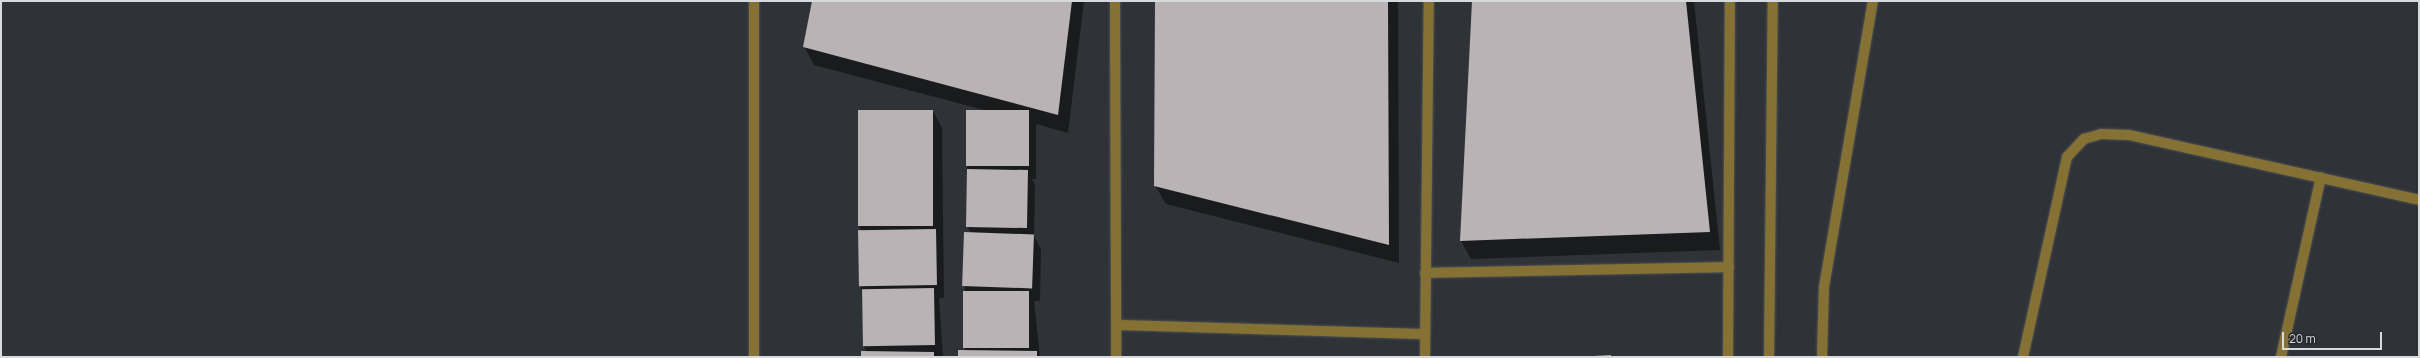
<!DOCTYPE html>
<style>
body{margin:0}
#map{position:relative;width:2420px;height:358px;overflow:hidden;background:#2f3337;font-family:Manrope,sans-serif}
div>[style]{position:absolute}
.shadow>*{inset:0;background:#0007}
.building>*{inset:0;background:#bab3b6;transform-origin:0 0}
.roads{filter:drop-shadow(0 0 1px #4d5155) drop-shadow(0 0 1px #4d5155)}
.minor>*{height:10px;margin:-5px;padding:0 5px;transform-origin:5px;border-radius:5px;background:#857133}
span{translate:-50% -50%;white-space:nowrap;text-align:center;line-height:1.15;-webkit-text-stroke:4px #26292d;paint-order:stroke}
.frame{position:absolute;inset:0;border:2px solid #d7dadc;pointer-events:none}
.scale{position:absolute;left:2282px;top:332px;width:100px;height:18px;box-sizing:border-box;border:2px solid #d7dadc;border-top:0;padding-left:5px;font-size:12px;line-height:14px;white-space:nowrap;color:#d7dadc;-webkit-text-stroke:3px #26292d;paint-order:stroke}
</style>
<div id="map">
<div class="shadow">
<i style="clip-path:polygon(813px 1px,1084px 1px,1068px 133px,1036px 124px,1036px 179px,1032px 179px,1035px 185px,1034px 236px,1041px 249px,1040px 301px,1034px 301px,1040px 357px,959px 357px,965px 351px,965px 233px,971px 233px,967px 226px,967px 166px,988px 111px,814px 65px,804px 46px)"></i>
<i style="clip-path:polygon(1156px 1px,1398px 1px,1399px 263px,1166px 204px,1155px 185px)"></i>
<i style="clip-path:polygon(1473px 1px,1694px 1px,1720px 250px,1471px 259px,1461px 241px)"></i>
<i style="clip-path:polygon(933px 111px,942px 128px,944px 298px,939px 298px,943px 357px,862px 357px,867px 353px,864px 347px,859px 232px,862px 232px,859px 226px)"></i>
</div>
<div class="building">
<i style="clip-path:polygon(812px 1px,1072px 1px,1058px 115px,803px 47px)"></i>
<i style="clip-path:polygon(1155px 1px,1388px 1px,1389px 245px,1154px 186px)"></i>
<i style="clip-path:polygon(1472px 1px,1686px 1px,1710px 232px,1460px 241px)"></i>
<i style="left:933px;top:110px;width:116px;height:75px;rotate:90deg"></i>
<i style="left:1029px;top:110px;width:56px;height:63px;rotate:90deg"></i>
<i style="left:967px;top:169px;width:61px;height:58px;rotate:1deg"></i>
<i style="left:936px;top:229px;width:56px;height:78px;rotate:89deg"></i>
<i style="left:964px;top:232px;width:70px;height:54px;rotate:2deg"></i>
<i style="left:934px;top:288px;width:57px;height:72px;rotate:89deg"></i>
<i style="left:1029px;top:291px;width:57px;height:66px;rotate:90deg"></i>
<i style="clip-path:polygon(958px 350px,1037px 351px,1037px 357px,958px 357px)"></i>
<i style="clip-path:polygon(861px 351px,934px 352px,934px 357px,861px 357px)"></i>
<i style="clip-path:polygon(1611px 355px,1611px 357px,1594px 357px,1594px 356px)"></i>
</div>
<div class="roads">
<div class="minor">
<i style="left:1115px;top:1px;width:356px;rotate:89.8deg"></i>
<i style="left:1425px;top:273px;width:304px;rotate:-1.1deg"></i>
<i style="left:1117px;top:325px;width:307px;rotate:1.7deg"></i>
<i style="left:754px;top:357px;width:356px;rotate:-90deg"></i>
<i style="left:1425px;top:357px;width:356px;rotate:-89.4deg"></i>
<i style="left:1728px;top:357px;width:356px;rotate:-89.7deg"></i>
<i style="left:1769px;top:357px;width:356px;rotate:-89.4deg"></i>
<i style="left:1822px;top:357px;width:70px;rotate:-88.4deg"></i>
<i style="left:1824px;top:287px;width:290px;rotate:-80.3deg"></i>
<i style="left:2023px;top:357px;width:205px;rotate:-77.6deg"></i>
<i style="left:2067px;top:157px;width:25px;rotate:-47deg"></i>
<i style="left:2084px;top:139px;width:18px;rotate:-16deg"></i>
<i style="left:2101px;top:134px;width:28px;rotate:2deg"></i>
<i style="left:2129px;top:135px;width:297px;rotate:12.6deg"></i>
<i style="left:2281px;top:357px;width:184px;rotate:-77.5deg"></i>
</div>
</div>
<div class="frame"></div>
<div class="scale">20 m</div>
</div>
